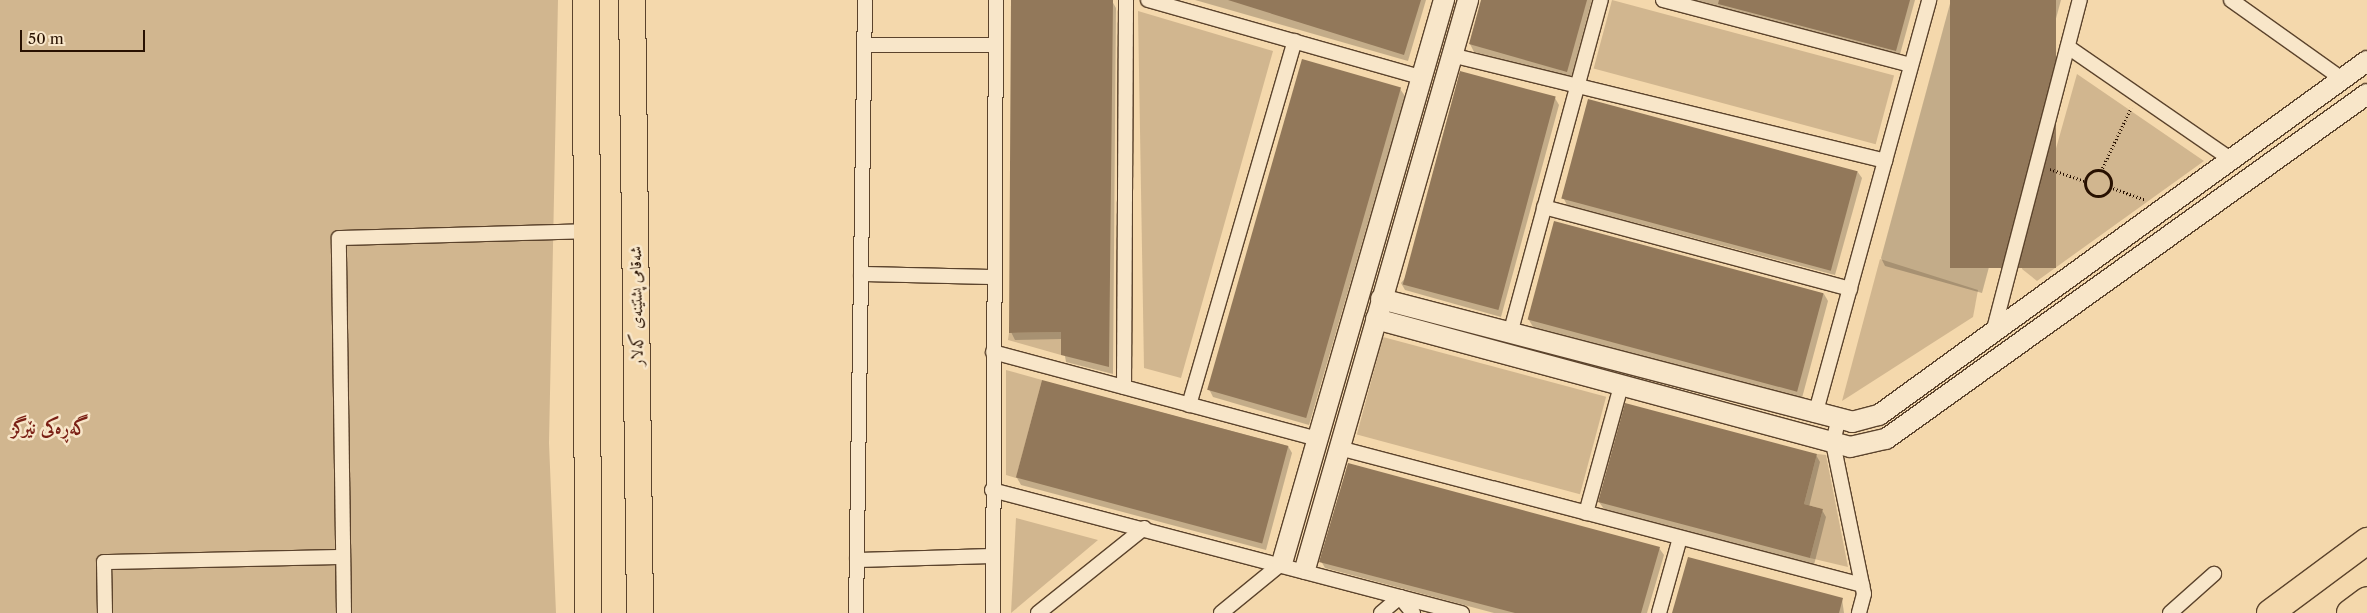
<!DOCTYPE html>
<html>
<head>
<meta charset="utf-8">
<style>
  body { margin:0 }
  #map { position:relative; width:2367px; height:613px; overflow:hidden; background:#f4d8ac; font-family:"Libre Caslon Text",Amiri,serif }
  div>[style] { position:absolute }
  .green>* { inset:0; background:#d1b68f; transform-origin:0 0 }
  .shadow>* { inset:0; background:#0003 }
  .building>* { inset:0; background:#92785a; transform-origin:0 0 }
  .path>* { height:3px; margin-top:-1.5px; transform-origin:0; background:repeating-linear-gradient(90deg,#281101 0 1px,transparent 0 3.5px) }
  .path>.ring { margin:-1.5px; padding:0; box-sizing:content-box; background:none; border:3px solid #281101; border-radius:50% }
  .roads { filter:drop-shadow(1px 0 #5b432c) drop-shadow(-1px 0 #5b432c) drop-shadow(0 1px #5b432c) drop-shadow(0 -1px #5b432c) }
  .street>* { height:14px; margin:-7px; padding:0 7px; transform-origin:7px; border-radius:7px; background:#f8e6c9 }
  .secondary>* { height:20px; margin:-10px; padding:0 10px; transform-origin:10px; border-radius:10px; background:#f8e6c9 }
  .highway>* { height:26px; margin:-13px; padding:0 13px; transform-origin:13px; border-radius:13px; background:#f4d8ac }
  span { translate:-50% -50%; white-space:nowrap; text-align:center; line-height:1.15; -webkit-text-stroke:5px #f8e6c9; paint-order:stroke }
  .street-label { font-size:16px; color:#281101 }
  .quarter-label { font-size:19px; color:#7a1f14; font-weight:700 }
  .scale { position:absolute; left:20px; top:30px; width:125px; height:22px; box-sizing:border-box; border:2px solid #281101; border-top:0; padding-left:6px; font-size:15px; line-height:18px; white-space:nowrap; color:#281101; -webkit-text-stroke:4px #f8e6c9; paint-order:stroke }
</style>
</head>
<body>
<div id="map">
  <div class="green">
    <div style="clip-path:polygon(0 0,558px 0,549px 443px,556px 613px,0 613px)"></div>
    <div style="left:1612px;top:0;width:292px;height:71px;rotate:15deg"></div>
    <div style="clip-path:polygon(1138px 11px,1273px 51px,1181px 378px,1144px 368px)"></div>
    <div style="clip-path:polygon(2077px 74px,2204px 161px,2037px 281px,2022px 269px)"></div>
    <div style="clip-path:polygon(1880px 259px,1978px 290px,1973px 317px,1842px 401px)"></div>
    <div style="clip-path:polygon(1061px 332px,1061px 355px,1008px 340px,1009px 333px)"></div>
    <div style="left:1383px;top:337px;width:231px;height:101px;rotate:15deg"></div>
    <div style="clip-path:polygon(1006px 370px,1042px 380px,1016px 478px,1006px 475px)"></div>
    <div style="clip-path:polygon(1817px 454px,1826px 455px,1848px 567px,1810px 558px,1823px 509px,1804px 504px)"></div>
    <div style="clip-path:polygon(1016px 518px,1098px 540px,1011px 613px)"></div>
  </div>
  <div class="shadow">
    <div style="clip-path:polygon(1012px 0,1112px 1px,1116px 8px,1113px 374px,1066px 362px,1062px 339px,1015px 340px,1011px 332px)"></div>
    <div style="clip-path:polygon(1195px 0,1426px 0,1408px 61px)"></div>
    <div style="clip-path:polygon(1482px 0,1592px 0,1571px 79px,1474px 52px,1470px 44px)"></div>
    <div style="clip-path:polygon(1679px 0,1915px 0,1899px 58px)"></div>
    <div style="clip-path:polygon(1951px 0,2061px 0,1982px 293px,1885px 266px,1881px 258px)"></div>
    <div style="clip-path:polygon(1400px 89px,1405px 96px,1309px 425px,1213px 397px,1209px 389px)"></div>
    <div style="clip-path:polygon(1555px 98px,1559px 105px,1501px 317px,1405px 290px,1401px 283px)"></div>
    <div style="clip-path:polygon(1857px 171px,1862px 178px,1835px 275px,1567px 205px,1563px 197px)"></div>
    <div style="clip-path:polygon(1555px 223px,1824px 294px,1828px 301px,1802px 398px,1533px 327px,1529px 320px)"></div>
    <div style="clip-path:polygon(1043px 381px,1288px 446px,1292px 453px,1266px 550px,1021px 485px,1017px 478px)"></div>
    <div style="clip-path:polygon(1816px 455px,1820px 462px,1809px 507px,1822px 510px,1826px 517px,1814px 565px,1604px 509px,1599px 502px)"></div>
    <div style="clip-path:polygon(1659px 548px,1664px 555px,1647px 613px,1494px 613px,1325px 568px,1321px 561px)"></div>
    <div style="clip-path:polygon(1842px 599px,1844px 613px,1674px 613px)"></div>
  </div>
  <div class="building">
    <div style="clip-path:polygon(1011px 0,1113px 0,1109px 367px,1061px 355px,1061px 332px,1009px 333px)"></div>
    <div style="clip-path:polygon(1228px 0,1421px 0,1404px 55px)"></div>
    <div style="clip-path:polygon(1481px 0,1587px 0,1567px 72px,1469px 44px)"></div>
    <div style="clip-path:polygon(1719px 0,1910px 0,1896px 51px,1718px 4px)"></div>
    <div style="left:1950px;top:0;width:106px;height:268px"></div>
    <div style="left:1302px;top:59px;width:103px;height:344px;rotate:16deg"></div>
    <div style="left:1460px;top:71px;width:99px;height:221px;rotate:15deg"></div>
    <div style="left:1588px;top:99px;width:279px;height:103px;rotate:15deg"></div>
    <div style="left:1554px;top:221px;width:279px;height:102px;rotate:15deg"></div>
    <div style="left:1042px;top:380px;width:255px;height:101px;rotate:15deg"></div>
    <div style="clip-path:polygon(1625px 403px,1817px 454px,1804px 504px,1823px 509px,1810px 558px,1598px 502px)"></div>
    <div style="clip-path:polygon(1348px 463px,1660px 547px,1641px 613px,1515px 613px,1319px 562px)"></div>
    <div style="clip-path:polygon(1688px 557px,1843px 598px,1839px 613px,1672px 613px)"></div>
  </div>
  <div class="path">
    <div style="left:2050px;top:169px;width:37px;rotate:19deg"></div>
    <div class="ring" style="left:2085px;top:170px;width:23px;height:23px"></div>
    <div style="left:2101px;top:171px;width:70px;rotate:-64.5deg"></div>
    <div style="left:2110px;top:187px;width:38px;rotate:20deg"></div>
  </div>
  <div class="roads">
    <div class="street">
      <div style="left:1148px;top:0;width:284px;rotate:15.8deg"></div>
      <div style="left:1663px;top:0;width:256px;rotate:14.7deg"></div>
      <div style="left:2231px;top:0;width:136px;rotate:35.4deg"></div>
      <div style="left:864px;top:45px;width:132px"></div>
      <div style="left:2068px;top:47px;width:196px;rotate:34.6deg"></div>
      <div style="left:1451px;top:55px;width:447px;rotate:13.7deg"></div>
      <div style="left:1544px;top:207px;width:317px;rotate:15deg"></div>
      <div style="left:861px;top:274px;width:133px;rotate:1.3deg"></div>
      <div style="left:1994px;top:329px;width:340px;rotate:-75.4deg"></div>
      <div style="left:1510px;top:334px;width:346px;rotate:-74.8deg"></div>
      <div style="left:993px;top:352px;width:335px;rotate:15deg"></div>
      <div style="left:1124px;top:387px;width:387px;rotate:-89.7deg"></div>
      <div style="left:1189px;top:405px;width:379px;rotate:-73.8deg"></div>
      <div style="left:1815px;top:415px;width:430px;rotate:-74.6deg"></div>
      <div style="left:1838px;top:421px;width:23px;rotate:103deg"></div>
      <div style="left:1833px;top:443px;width:154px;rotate:78.4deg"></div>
      <div style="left:1864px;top:594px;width:20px;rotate:105deg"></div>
      <div style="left:1339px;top:448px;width:541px;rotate:14.68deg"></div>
      <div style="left:992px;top:490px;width:486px;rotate:14.7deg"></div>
      <div style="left:1586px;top:513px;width:132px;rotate:-74.6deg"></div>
      <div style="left:857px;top:560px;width:136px;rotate:-1.7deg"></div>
      <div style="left:105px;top:613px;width:51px;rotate:-91.1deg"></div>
      <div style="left:104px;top:562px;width:239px;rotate:-1.2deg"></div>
      <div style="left:344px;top:613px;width:375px;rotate:-90.8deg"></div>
      <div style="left:339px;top:238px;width:248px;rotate:-1.6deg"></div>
      <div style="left:856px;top:613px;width:613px;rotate:-89.16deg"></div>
      <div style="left:993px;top:613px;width:613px;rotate:-89.72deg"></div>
      <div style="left:1038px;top:613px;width:136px;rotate:-38.7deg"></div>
      <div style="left:1221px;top:613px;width:79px;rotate:-39.3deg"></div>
      <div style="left:1381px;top:613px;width:25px;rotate:-40deg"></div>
      <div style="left:1400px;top:597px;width:21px;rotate:51deg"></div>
      <div style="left:1659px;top:613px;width:78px;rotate:-74.4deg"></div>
      <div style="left:2170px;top:613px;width:59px;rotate:-41.6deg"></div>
    </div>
    <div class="secondary">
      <div style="left:1381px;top:299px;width:487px;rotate:14.6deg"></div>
      <div style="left:1852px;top:422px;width:28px;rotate:-15deg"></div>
      <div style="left:1879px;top:415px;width:603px;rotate:-35.96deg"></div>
      <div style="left:1376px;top:319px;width:491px;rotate:15.1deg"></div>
      <div style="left:1850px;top:447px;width:37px;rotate:-13deg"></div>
      <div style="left:1886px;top:439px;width:592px;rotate:-35.65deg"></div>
      <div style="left:1282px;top:563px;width:586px;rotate:-73.95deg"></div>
      <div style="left:1305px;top:569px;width:592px;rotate:-74.01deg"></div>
    </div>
    <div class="highway">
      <div style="left:586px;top:0;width:613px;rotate:89.81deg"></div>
      <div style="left:632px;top:0;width:613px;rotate:89.25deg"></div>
      <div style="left:2270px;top:613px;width:121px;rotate:-36.6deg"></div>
      <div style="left:2350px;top:613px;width:21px;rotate:-37deg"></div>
    </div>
  </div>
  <div class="street-label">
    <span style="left:636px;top:306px;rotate:-91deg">شەقامی پشتێنەی کەلار</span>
  </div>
  <div class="quarter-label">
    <span style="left:50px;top:428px">گەڕەکی نێرگز</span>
  </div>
  <div class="scale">50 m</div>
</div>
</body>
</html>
